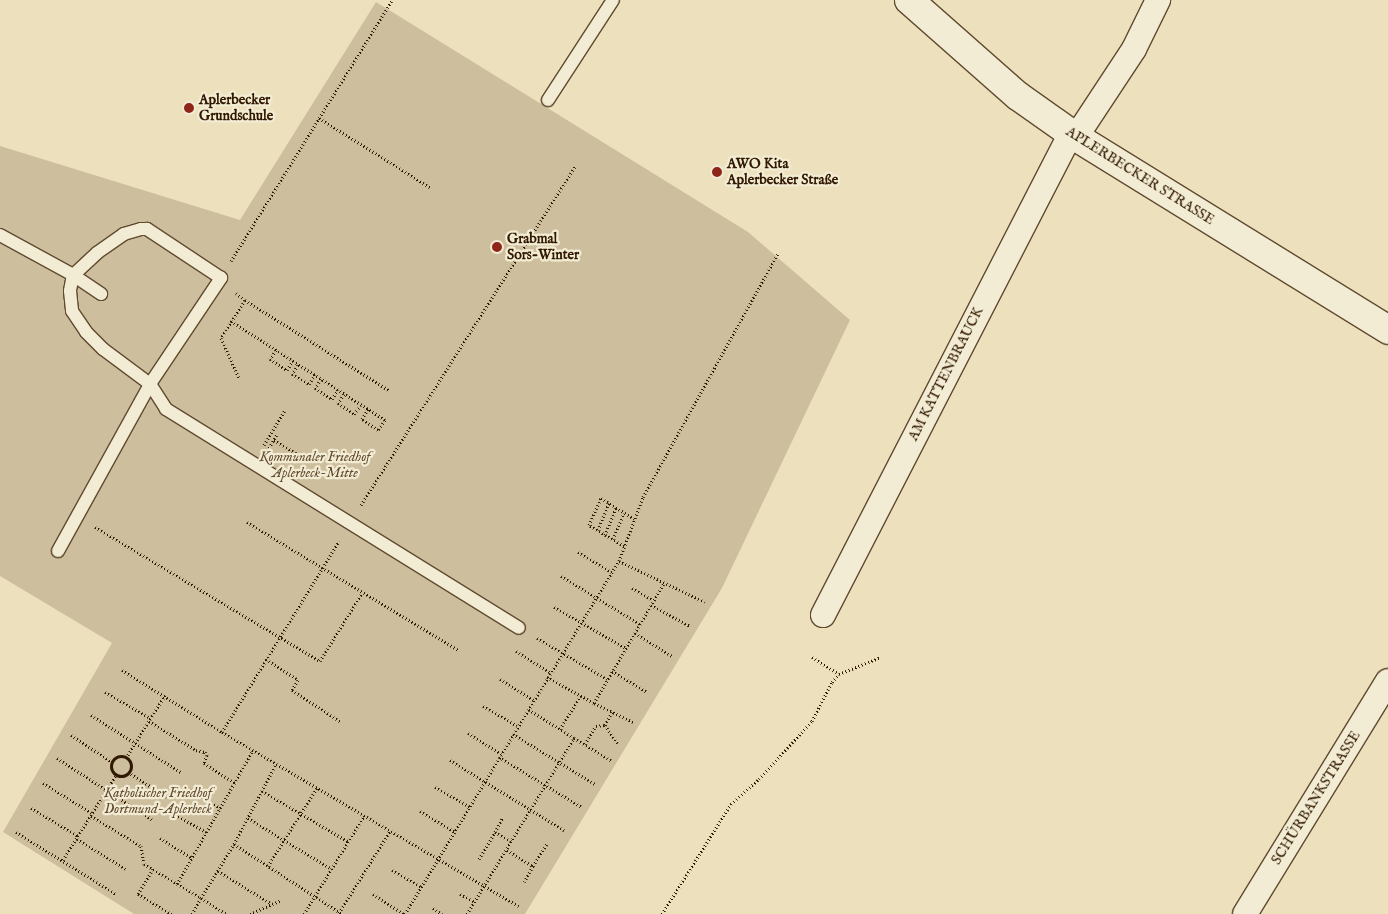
<!DOCTYPE html>
<html>
<head>
<meta charset="utf-8">
<style>
  body { margin:0 }
  #map { position:relative; width:1388px; height:914px; overflow:hidden; background:#ede1bd; font-family:"IM FELL English",serif }
  div>[style] { position:absolute }
  .green>* { inset:0; background:#cdbf9d }
  .path>* { height:3px; margin-top:-1.5px; transform-origin:0; background:repeating-linear-gradient(90deg,#311801 0 1px,transparent 0 3.5px) }
  .path>.ring { margin:-1.5px; padding:0; box-sizing:content-box; background:none; border:3px solid #311801; border-radius:50% }
  .roads { filter:drop-shadow(1px 0 #604a30) drop-shadow(-1px 0 #604a30) drop-shadow(0 1px #604a30) drop-shadow(0 -1px #604a30) }
  .service>* { height:12px; margin:-6px; padding:0 6px; transform-origin:6px; border-radius:6px; background:#f3ecd4 }
  .minor>* { height:24px; margin:-12px; padding:0 12px; transform-origin:12px; border-radius:12px; background:#f3ecd4 }
  .secondary>* { height:28px; margin:-14px; padding:0 14px; transform-origin:14px; border-radius:14px; background:#f3ecd4 }
  .dots>* { width:14px; height:14px; translate:-50% -50%; box-sizing:border-box; border:2px solid #f3ecd4; border-radius:50% }
  span { translate:-50% -50%; white-space:nowrap; text-align:center; line-height:1.15; -webkit-text-stroke:4.5px #f3ecd4; paint-order:stroke }
  .poi-label { font-size:14px; color:#311801; font-weight:700 }
  .left { translate:0 -50%; text-align:left }
  .street-label { font-size:14px; color:#311801 }
  .park-label { font-size:14px; color:#604a30; font-style:italic }
</style>
</head>
<body>
<div id="map">
  <div class="green">
    <div style="clip-path:polygon(376px 2px,748px 232px,850px 320px,722px 588px,525px 914px,134px 914px,3px 832px,112px 643px,0 576px,0 146px,240px 220px)"></div>
  </div>
  <div class="path">
    <div style="left:319px;top:118px;width:132px;rotate:32deg"></div>
    <div style="left:231px;top:261px;width:307px;rotate:-58.3deg"></div>
    <div style="left:236px;top:293px;width:11px;rotate:38deg"></div>
    <div style="left:245px;top:300px;width:45px;rotate:122.3deg"></div>
    <div style="left:221px;top:338px;width:44px;rotate:65.8deg"></div>
    <div style="left:245px;top:300px;width:171px;rotate:32.1deg"></div>
    <div style="left:231px;top:321px;width:183px;rotate:32.7deg"></div>
    <div style="left:385px;top:420px;width:12px;rotate:125deg"></div>
    <div style="left:378px;top:430px;width:19px;rotate:-145deg"></div>
    <div style="left:362px;top:419px;width:12px;rotate:-59deg"></div>
    <div style="left:276px;top:350px;width:11px;rotate:124deg"></div>
    <div style="left:270px;top:359px;width:20px;rotate:33deg"></div>
    <div style="left:287px;top:370px;width:11px;rotate:-56deg"></div>
    <div style="left:298px;top:365px;width:11px;rotate:124deg"></div>
    <div style="left:292px;top:374px;width:20px;rotate:30deg"></div>
    <div style="left:309px;top:384px;width:11px;rotate:-56deg"></div>
    <div style="left:321px;top:379px;width:11px;rotate:124deg"></div>
    <div style="left:315px;top:388px;width:20px;rotate:33deg"></div>
    <div style="left:332px;top:399px;width:11px;rotate:-56deg"></div>
    <div style="left:344px;top:394px;width:11px;rotate:124deg"></div>
    <div style="left:338px;top:403px;width:19px;rotate:35deg"></div>
    <div style="left:354px;top:414px;width:11px;rotate:-52deg"></div>
    <div style="left:274px;top:440px;width:27px;rotate:31deg"></div>
    <div style="left:264px;top:445px;width:41px;rotate:-59deg"></div>
    <div style="left:269px;top:448px;width:16px;rotate:-60deg"></div>
    <div style="left:361px;top:505px;width:402px;rotate:-57.7deg"></div>
    <div style="left:247px;top:522px;width:247px;rotate:31.2deg"></div>
    <div style="left:95px;top:527px;width:262px;rotate:30.8deg"></div>
    <div style="left:320px;top:661px;width:80px;rotate:-58.3deg"></div>
    <div style="left:598px;top:530px;width:29px;rotate:-68deg"></div>
    <div style="left:605px;top:535px;width:29px;rotate:-68deg"></div>
    <div style="left:613px;top:539px;width:28px;rotate:-67deg"></div>
    <div style="left:624px;top:546px;width:41px;rotate:-149deg"></div>
    <div style="left:589px;top:525px;width:30px;rotate:-66deg"></div>
    <div style="left:601px;top:498px;width:39px;rotate:32deg"></div>
    <div style="left:578px;top:552px;width:39px;rotate:31deg"></div>
    <div style="left:619px;top:561px;width:95px;rotate:25.5deg"></div>
    <div style="left:561px;top:576px;width:92px;rotate:31.3deg"></div>
    <div style="left:632px;top:588px;width:24px;rotate:30deg"></div>
    <div style="left:651px;top:605px;width:44px;rotate:28.3deg"></div>
    <div style="left:554px;top:607px;width:83px;rotate:29.7deg"></div>
    <div style="left:635px;top:633px;width:44px;rotate:31.9deg"></div>
    <div style="left:537px;top:638px;width:81px;rotate:30.4deg"></div>
    <div style="left:516px;top:651px;width:40px;rotate:32deg"></div>
    <div style="left:812px;top:657px;width:32px;rotate:32deg"></div>
    <div style="left:266px;top:659px;width:38px;rotate:33deg"></div>
    <div style="left:298px;top:680px;width:12px;rotate:121deg"></div>
    <div style="left:292px;top:690px;width:59px;rotate:33.1deg"></div>
    <div style="left:122px;top:670px;width:118px;rotate:31.8deg"></div>
    <div style="left:222px;top:732px;width:344px;rotate:30.4deg"></div>
    <div style="left:612px;top:671px;width:41px;rotate:31deg"></div>
    <div style="left:547px;top:677px;width:54px;rotate:29deg"></div>
    <div style="left:500px;top:679px;width:40px;rotate:32deg"></div>
    <div style="left:105px;top:692px;width:52px;rotate:30deg"></div>
    <div style="left:483px;top:706px;width:39px;rotate:30deg"></div>
    <div style="left:612px;top:712px;width:15px;rotate:118deg"></div>
    <div style="left:605px;top:725px;width:22px;rotate:56deg"></div>
    <div style="left:91px;top:715px;width:108px;rotate:32.5deg"></div>
    <div style="left:149px;top:721px;width:55px;rotate:31.7deg"></div>
    <div style="left:196px;top:750px;width:9px;rotate:13deg"></div>
    <div style="left:205px;top:752px;width:4px;rotate:56deg"></div>
    <div style="left:207px;top:755px;width:9px;rotate:111deg"></div>
    <div style="left:204px;top:763px;width:37px;rotate:33deg"></div>
    <div style="left:633px;top:722px;width:43px;rotate:-154deg"></div>
    <div style="left:594px;top:703px;width:139px;rotate:-59.7deg"></div>
    <div style="left:560px;top:729px;width:39px;rotate:-58deg"></div>
    <div style="left:222px;top:732px;width:224px;rotate:-58.5deg"></div>
    <div style="left:468px;top:733px;width:39px;rotate:32deg"></div>
    <div style="left:513px;top:734px;width:96px;rotate:31.4deg"></div>
    <div style="left:71px;top:735px;width:49px;rotate:33.4deg"></div>
    <div style="left:574px;top:738px;width:44px;rotate:31.2deg"></div>
    <div style="left:585px;top:744px;width:21px;rotate:-59deg"></div>
    <div style="left:596px;top:726px;width:9px;rotate:-6deg"></div>
    <div class="ring" style="left:111px;top:756px;width:17px;height:17px"></div>
    <div style="left:499px;top:757px;width:97px;rotate:31.1deg"></div>
    <div style="left:57px;top:758px;width:114px;rotate:32.9deg"></div>
    <div style="left:126px;top:758px;width:74px;rotate:-58.2deg"></div>
    <div style="left:450px;top:760px;width:134px;rotate:31.6deg"></div>
    <div style="left:128px;top:772px;width:46px;rotate:32.7deg"></div>
    <div style="left:43px;top:783px;width:57px;rotate:31.5deg"></div>
    <div style="left:435px;top:787px;width:40px;rotate:29.7deg"></div>
    <div style="left:187px;top:788px;width:39px;rotate:31deg"></div>
    <div style="left:262px;top:791px;width:101px;rotate:30.4deg"></div>
    <div style="left:31px;top:808px;width:55px;rotate:30.8deg"></div>
    <div style="left:420px;top:811px;width:41px;rotate:31deg"></div>
    <div style="left:172px;top:813px;width:39px;rotate:29deg"></div>
    <div style="left:91px;top:816px;width:58px;rotate:31deg"></div>
    <div style="left:141px;top:846px;width:18px;rotate:81deg"></div>
    <div style="left:144px;top:864px;width:66px;rotate:30.8deg"></div>
    <div style="left:201px;top:898px;width:63px;rotate:-58.6deg"></div>
    <div style="left:234px;top:844px;width:90px;rotate:-62.3deg"></div>
    <div style="left:248px;top:818px;width:98px;rotate:31.3deg"></div>
    <div style="left:16px;top:832px;width:118px;rotate:31.8deg"></div>
    <div style="left:495px;top:832px;width:17px;rotate:-62deg"></div>
    <div style="left:160px;top:838px;width:38px;rotate:32deg"></div>
    <div style="left:77px;top:839px;width:57px;rotate:31.5deg"></div>
    <div style="left:234px;top:844px;width:129px;rotate:32.9deg"></div>
    <div style="left:507px;top:850px;width:31px;rotate:32deg"></div>
    <div style="left:533px;top:866px;width:18px;rotate:119deg"></div>
    <div style="left:479px;top:859px;width:31px;rotate:-59deg"></div>
    <div style="left:495px;top:832px;width:20px;rotate:30deg"></div>
    <div style="left:63px;top:860px;width:100px;rotate:-58.1deg"></div>
    <div style="left:268px;top:866px;width:92px;rotate:-57.9deg"></div>
    <div style="left:533px;top:866px;width:26px;rotate:-58deg"></div>
    <div style="left:153px;top:869px;width:29px;rotate:121deg"></div>
    <div style="left:138px;top:894px;width:39px;rotate:31deg"></div>
    <div style="left:392px;top:870px;width:34px;rotate:30deg"></div>
    <div style="left:218px;top:871px;width:63px;rotate:31.4deg"></div>
    <div style="left:177px;top:884px;width:154px;rotate:-60.4deg"></div>
    <div style="left:373px;top:894px;width:37px;rotate:33deg"></div>
    <div style="left:460px;top:894px;width:17px;rotate:28deg"></div>
    <div style="left:433px;top:908px;width:11px;rotate:34deg"></div>
    <div style="left:339px;top:913px;width:97px;rotate:-58.1deg"></div>
    <div style="left:192px;top:914px;width:18px;rotate:-61deg"></div>
    <div style="left:201px;top:898px;width:31px;rotate:32deg"></div>
    <div style="left:250px;top:914px;width:34px;rotate:-24deg"></div>
    <div style="left:304px;top:914px;width:115px;rotate:-58.5deg"></div>
    <div style="left:405px;top:914px;width:413px;rotate:-58.8deg"></div>
    <div style="left:619px;top:561px;width:68px;rotate:-69.4deg"></div>
    <div style="left:643px;top:497px;width:280px;rotate:-61deg"></div>
    <div style="left:467px;top:914px;width:206px;rotate:-58.7deg"></div>
    <div style="left:574px;top:738px;width:54px;rotate:-147.8deg"></div>
    <div style="left:662px;top:914px;width:130px;rotate:-57.9deg"></div>
    <div style="left:731px;top:804px;width:38px;rotate:-42deg"></div>
    <div style="left:759px;top:779px;width:79px;rotate:-47.6deg"></div>
    <div style="left:812px;top:721px;width:44px;rotate:-62.9deg"></div>
    <div style="left:832px;top:682px;width:11px;rotate:-49deg"></div>
    <div style="left:839px;top:674px;width:45px;rotate:-22deg"></div>
  </div>
  <div class="roads">
    <div class="service">
      <div style="left:548px;top:100px;width:119px;rotate:-57deg"></div>
      <div style="left:0;top:235px;width:83px;rotate:28.7deg"></div>
      <div style="left:73px;top:275px;width:34px;rotate:34deg"></div>
      <div style="left:58px;top:551px;width:191px;rotate:-61.1deg"></div>
      <div style="left:150px;top:384px;width:128px;rotate:-56.2deg"></div>
      <div style="left:221px;top:278px;width:89px;rotate:-146.5deg"></div>
      <div style="left:147px;top:229px;width:6px;rotate:180deg"></div>
      <div style="left:141px;top:229px;width:18px;rotate:164deg"></div>
      <div style="left:124px;top:234px;width:33px;rotate:145deg"></div>
      <div style="left:97px;top:253px;width:33px;rotate:137deg"></div>
      <div style="left:73px;top:275px;width:16px;rotate:101deg"></div>
      <div style="left:70px;top:291px;width:20px;rotate:84deg"></div>
      <div style="left:72px;top:311px;width:25px;rotate:56deg"></div>
      <div style="left:86px;top:332px;width:24px;rotate:45deg"></div>
      <div style="left:103px;top:349px;width:59px;rotate:36.7deg"></div>
      <div style="left:150px;top:384px;width:30px;rotate:57deg"></div>
      <div style="left:166px;top:409px;width:415px;rotate:31.8deg"></div>
    </div>
    <div class="minor">
      <div style="left:1076px;top:137px;width:105px;rotate:-56.6deg"></div>
      <div style="left:1134px;top:49px;width:55px;rotate:-63.9deg"></div>
      <div style="left:823px;top:615px;width:542px;rotate:-62.77deg"></div>
      <div style="left:1245px;top:914px;width:273px;rotate:-58.5deg"></div>
    </div>
    <div class="secondary">
      <div style="left:909px;top:0;width:145px;rotate:41.4deg"></div>
      <div style="left:1018px;top:96px;width:71px;rotate:35.3deg"></div>
      <div style="left:1076px;top:137px;width:367px;rotate:31.7deg"></div>
    </div>
  </div>
  <div class="dots">
    <div style="left:189px;top:108px;background:#8f2418"></div>
    <div style="left:717px;top:172px;background:#8f2418"></div>
    <div style="left:497px;top:247px;background:#8f2418"></div>
  </div>
  <div class="poi-label">
    <span class="left" style="left:199px;top:108px">Aplerbecker<br>Grundschule</span>
    <span class="left" style="left:727px;top:172px">AWO Kita<br>Aplerbecker Straße</span>
    <span class="left" style="left:507px;top:247px">Grabmal<br>Sors-Winter</span>
  </div>
  <div class="street-label">
    <span style="left:1140px;top:176px;rotate:32deg">APLERBECKER STRASSE</span>
    <span style="left:946px;top:374px;rotate:-63deg">AM KATTENBRAUCK</span>
    <span style="left:1316px;top:798px;rotate:-58deg">SCHÜRBANKSTRASSE</span>
  </div>
  <div class="park-label">
    <span style="left:315px;top:465px">Kommunaler Friedhof<br>Aplerbeck-Mitte</span>
    <span style="left:158px;top:801px">Katholischer Friedhof<br>Dortmund-Aplerbeck</span>
  </div>
</div>
</body>
</html>
